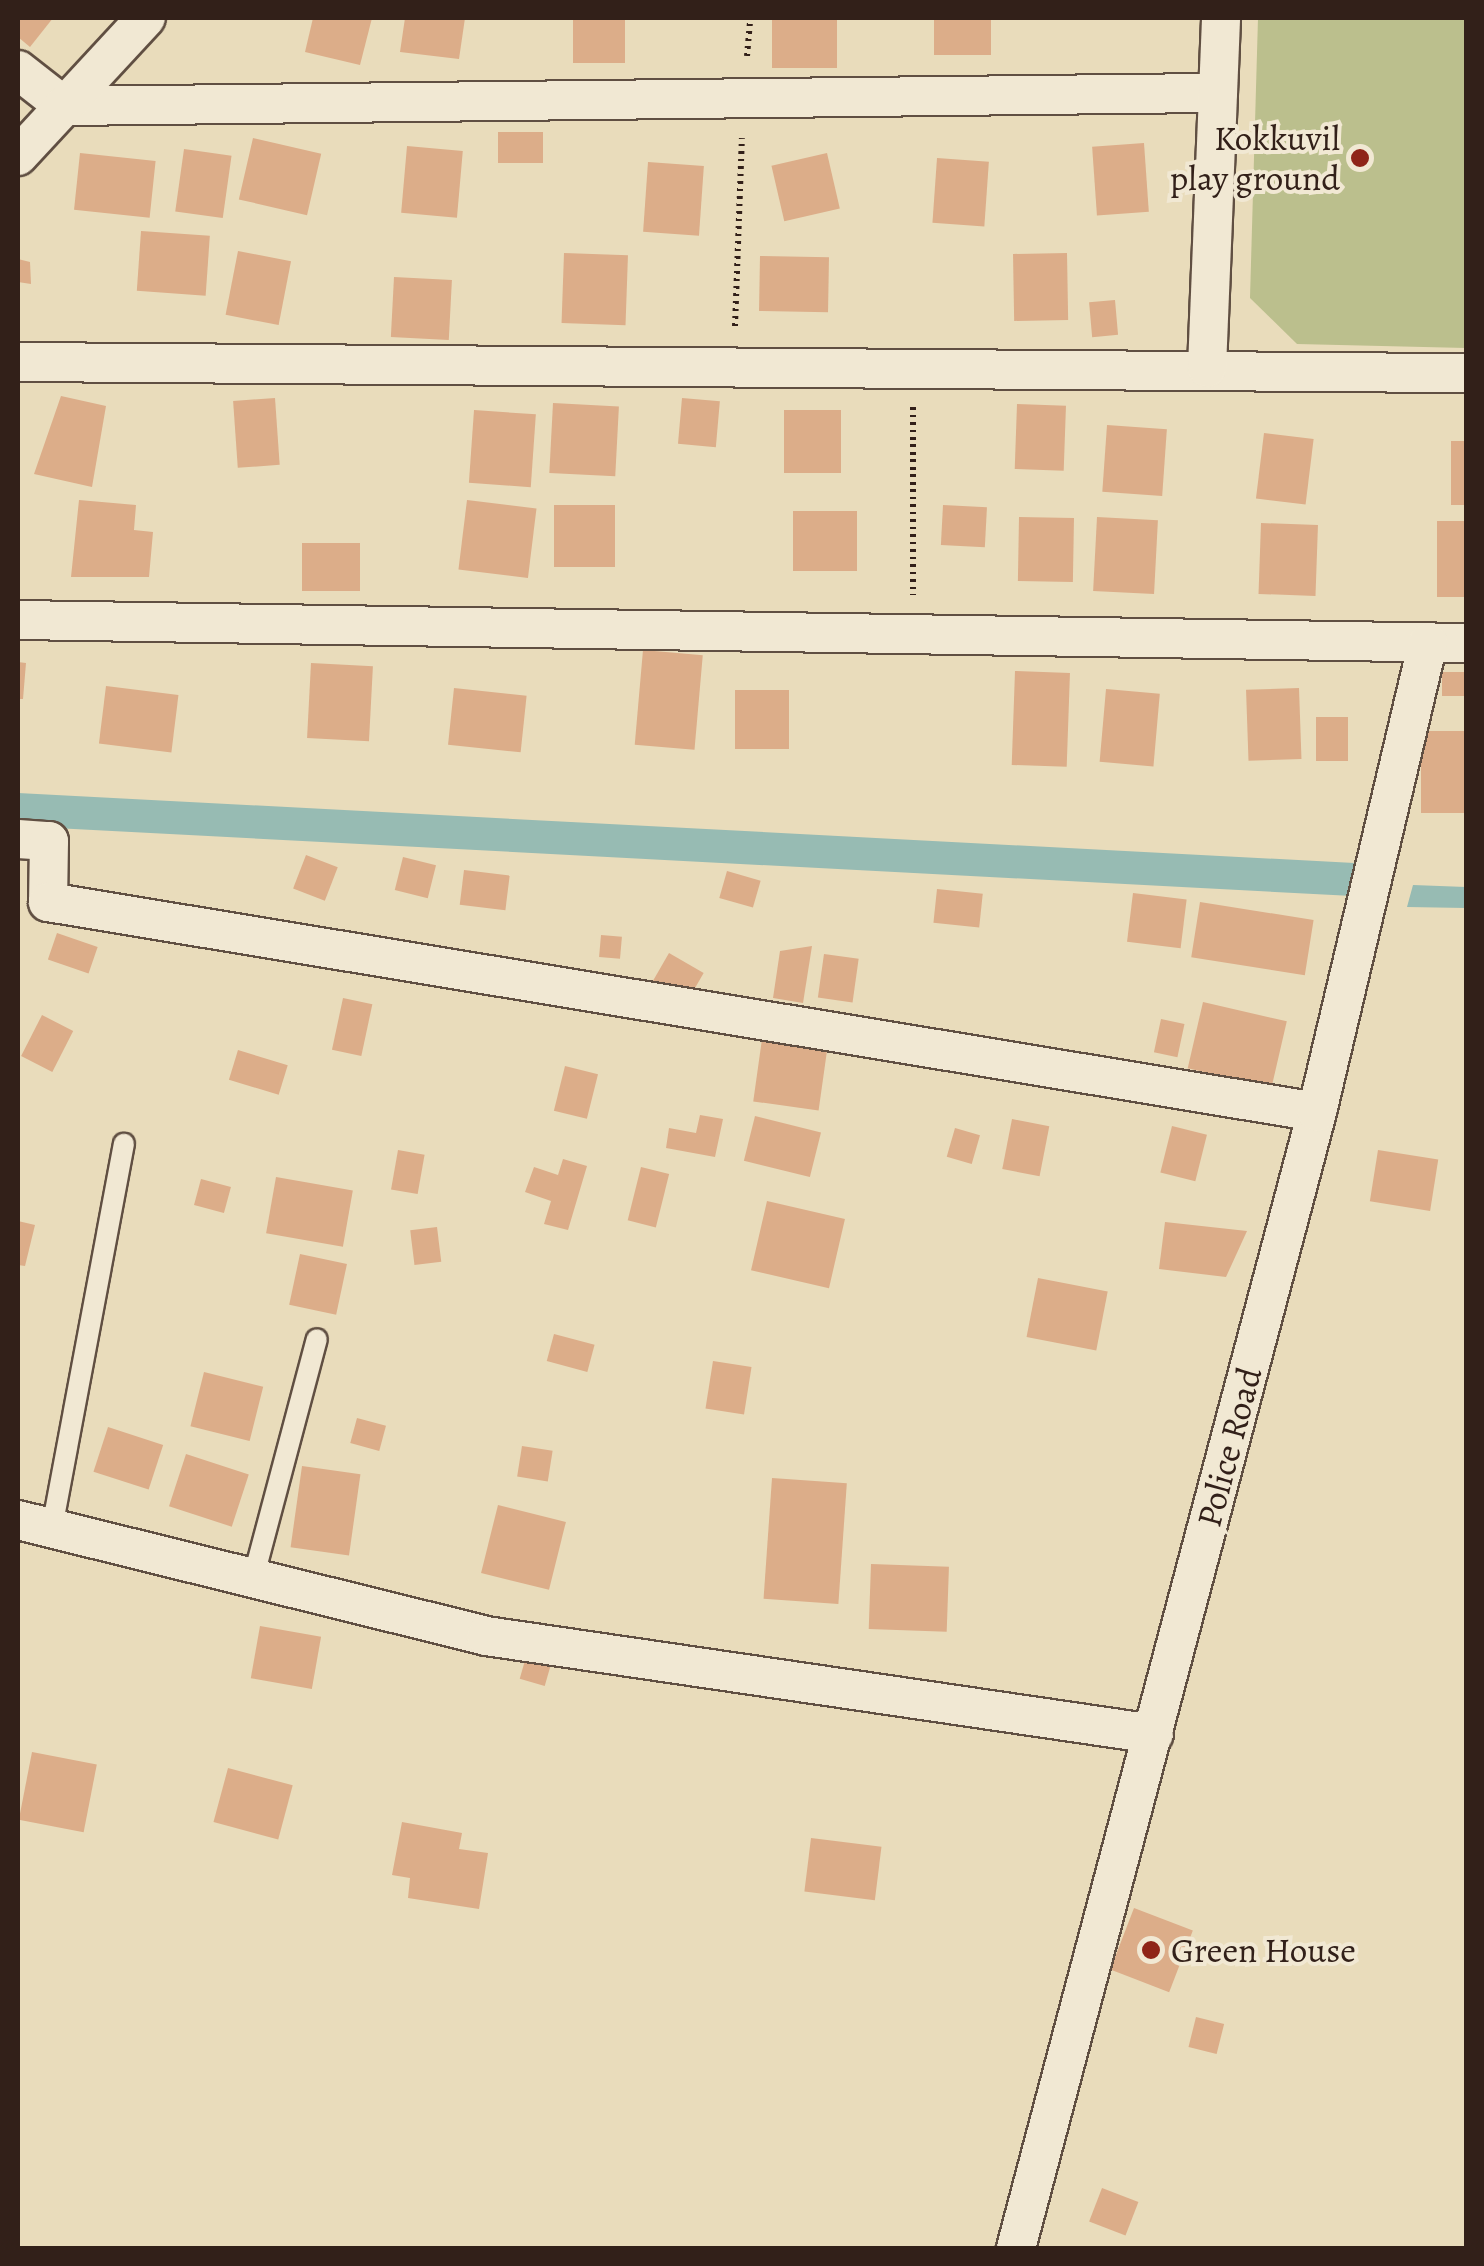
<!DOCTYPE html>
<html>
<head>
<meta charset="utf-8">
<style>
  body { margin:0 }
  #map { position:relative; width:1484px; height:2266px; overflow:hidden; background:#e9dcbb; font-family:Alegreya,serif }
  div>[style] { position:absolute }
  .green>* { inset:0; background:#bbbf8d }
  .water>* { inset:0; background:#97bbb3; transform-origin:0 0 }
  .building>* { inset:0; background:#dcad89; transform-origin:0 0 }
  .path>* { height:6px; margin-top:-3px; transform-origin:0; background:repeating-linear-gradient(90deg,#322019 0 2.5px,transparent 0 7.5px) }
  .roads { filter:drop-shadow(2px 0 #604f42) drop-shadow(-2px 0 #604f42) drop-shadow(0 2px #604f42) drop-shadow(0 -2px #604f42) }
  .service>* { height:20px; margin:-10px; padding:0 10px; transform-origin:10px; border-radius:10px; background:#f1e8d3 }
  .minor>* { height:38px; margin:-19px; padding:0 19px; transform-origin:19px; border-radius:19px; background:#f1e8d3 }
  .dots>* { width:28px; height:28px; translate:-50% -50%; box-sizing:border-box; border:5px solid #f1e8d3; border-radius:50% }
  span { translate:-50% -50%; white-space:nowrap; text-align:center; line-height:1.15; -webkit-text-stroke:8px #f1e8d3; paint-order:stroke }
  .poi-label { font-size:35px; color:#322019 }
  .right { translate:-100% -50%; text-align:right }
  .left { translate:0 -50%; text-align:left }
  .street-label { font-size:35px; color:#322019 }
  .frame { position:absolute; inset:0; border:20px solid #322019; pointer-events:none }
</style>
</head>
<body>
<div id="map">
  <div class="green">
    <div style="clip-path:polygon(1258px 18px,1466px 18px,1466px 348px,1297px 344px,1250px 298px)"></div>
  </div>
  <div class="water">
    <div style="left:18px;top:793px;width:1338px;height:33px;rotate:3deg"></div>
    <div style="clip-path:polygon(1413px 885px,1466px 887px,1466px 908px,1407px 907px)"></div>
  </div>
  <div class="building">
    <div style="clip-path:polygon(18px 18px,53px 18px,30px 47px,18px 37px)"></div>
    <div style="clip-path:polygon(313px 18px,372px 18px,360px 65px,305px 52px)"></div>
    <div style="clip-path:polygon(405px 18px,465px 18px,459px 59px,400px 52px)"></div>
    <div style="left:573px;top:18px;width:52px;height:45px"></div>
    <div style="left:934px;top:18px;width:57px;height:37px"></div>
    <div style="left:772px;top:19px;width:65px;height:49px"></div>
    <div style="left:543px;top:132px;width:31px;height:45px;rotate:90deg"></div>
    <div style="left:253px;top:138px;width:70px;height:63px;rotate:13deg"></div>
    <div style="left:1144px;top:143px;width:69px;height:52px;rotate:86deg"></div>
    <div style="left:407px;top:146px;width:56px;height:67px;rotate:5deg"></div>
    <div style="left:184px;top:149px;width:48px;height:63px;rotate:8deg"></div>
    <div style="left:80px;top:153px;width:76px;height:57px;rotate:6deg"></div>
    <div style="left:827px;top:153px;width:57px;height:57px;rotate:77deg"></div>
    <div style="left:937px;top:158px;width:52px;height:65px;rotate:4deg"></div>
    <div style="left:648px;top:162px;width:56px;height:70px;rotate:4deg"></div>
    <div style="left:141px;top:231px;width:69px;height:60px;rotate:4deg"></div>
    <div style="left:238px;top:251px;width:54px;height:65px;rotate:11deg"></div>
    <div style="left:564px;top:253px;width:64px;height:70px;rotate:2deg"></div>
    <div style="left:1067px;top:253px;width:67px;height:54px;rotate:89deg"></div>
    <div style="left:760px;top:256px;width:69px;height:55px;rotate:1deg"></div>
    <div style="clip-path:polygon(18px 259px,30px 262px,31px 284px,18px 282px)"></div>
    <div style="left:394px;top:277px;width:58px;height:60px;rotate:3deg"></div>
    <div style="left:1115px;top:300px;width:35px;height:26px;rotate:85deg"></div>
    <div style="clip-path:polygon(61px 396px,106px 406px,92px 487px,34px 474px)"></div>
    <div style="left:275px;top:398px;width:67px;height:42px;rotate:86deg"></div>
    <div style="left:682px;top:398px;width:38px;height:46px;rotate:5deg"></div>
    <div style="left:553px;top:403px;width:66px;height:70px;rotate:3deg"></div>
    <div style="left:1017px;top:404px;width:49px;height:65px;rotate:2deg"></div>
    <div style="left:474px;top:410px;width:62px;height:73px;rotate:4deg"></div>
    <div style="left:784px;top:410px;width:57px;height:63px"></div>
    <div style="left:1107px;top:425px;width:60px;height:67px;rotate:4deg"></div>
    <div style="left:1264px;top:433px;width:50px;height:66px;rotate:7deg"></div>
    <div style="left:1451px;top:441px;width:15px;height:64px"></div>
    <div style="clip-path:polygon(79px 500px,136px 505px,134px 530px,153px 532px,149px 577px,71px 577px)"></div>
    <div style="left:467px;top:500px;width:70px;height:70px;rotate:7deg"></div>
    <div style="left:554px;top:505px;width:61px;height:62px"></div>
    <div style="left:943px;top:505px;width:44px;height:40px;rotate:3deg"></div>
    <div style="left:793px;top:511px;width:64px;height:60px"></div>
    <div style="left:1019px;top:517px;width:55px;height:64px;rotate:1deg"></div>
    <div style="left:1097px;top:517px;width:61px;height:74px;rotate:3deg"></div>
    <div style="left:1437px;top:521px;width:29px;height:76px"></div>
    <div style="left:1261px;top:523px;width:57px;height:71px;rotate:2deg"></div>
    <div style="left:360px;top:543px;width:48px;height:58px;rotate:90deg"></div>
    <div style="left:643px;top:650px;width:60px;height:95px;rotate:5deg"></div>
    <div style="clip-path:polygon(18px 662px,26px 663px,23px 699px,18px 699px)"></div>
    <div style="left:311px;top:663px;width:62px;height:75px;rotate:3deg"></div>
    <div style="left:1015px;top:671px;width:55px;height:94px;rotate:2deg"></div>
    <div style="left:1442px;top:672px;width:24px;height:24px"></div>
    <div style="left:106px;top:686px;width:73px;height:58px;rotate:7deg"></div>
    <div style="left:454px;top:688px;width:73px;height:57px;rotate:6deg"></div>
    <div style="left:1299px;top:688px;width:71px;height:53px;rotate:88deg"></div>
    <div style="left:1106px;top:689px;width:54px;height:73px;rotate:5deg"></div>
    <div style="left:735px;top:690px;width:54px;height:59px"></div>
    <div style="left:1348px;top:717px;width:44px;height:32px;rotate:90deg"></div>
    <div style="left:1466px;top:731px;width:82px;height:45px;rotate:90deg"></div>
    <div style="left:306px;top:855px;width:34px;height:36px;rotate:21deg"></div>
    <div style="left:403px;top:857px;width:34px;height:34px;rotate:14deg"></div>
    <div style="left:464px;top:870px;width:46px;height:35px;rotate:7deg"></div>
    <div style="left:727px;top:871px;width:35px;height:28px;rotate:16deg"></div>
    <div style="left:937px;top:889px;width:46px;height:34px;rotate:6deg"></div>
    <div style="left:1133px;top:893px;width:54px;height:49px;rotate:7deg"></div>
    <div style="left:1200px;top:902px;width:115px;height:56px;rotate:9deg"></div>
    <div style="left:57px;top:933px;width:43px;height:28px;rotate:19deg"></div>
    <div style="left:601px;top:935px;width:21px;height:22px;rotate:5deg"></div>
    <div style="clip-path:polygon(812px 946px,803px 1003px,773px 998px,780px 951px)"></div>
    <div style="left:669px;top:953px;width:40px;height:36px;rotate:30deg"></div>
    <div style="left:824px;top:954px;width:35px;height:44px;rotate:8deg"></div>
    <div style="left:343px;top:998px;width:30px;height:53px;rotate:12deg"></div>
    <div style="left:1203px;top:1002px;width:86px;height:68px;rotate:13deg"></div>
    <div style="left:42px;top:1015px;width:35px;height:46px;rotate:27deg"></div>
    <div style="left:1161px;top:1019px;width:24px;height:34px;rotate:12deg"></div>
    <div style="left:762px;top:1039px;width:66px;height:63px;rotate:8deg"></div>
    <div style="left:238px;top:1050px;width:52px;height:31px;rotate:17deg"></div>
    <div style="left:565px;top:1066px;width:34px;height:46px;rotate:14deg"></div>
    <div style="clip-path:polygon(700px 1115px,723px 1119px,715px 1157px,666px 1148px,669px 1128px,696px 1133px)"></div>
    <div style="left:755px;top:1116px;width:68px;height:46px;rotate:14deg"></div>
    <div style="left:1012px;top:1119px;width:38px;height:51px;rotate:11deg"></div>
    <div style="left:1172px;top:1126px;width:36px;height:48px;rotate:14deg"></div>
    <div style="left:955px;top:1128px;width:26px;height:30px;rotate:16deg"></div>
    <div style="left:398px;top:1150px;width:27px;height:40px;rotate:10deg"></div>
    <div style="left:1378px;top:1150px;width:61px;height:52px;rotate:9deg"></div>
    <div style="clip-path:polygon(563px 1159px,587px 1166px,568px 1230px,544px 1224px,551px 1201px,525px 1192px,534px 1167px,558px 1175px)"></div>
    <div style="left:641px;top:1167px;width:29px;height:55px;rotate:14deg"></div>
    <div style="left:276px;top:1177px;width:78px;height:57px;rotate:10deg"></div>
    <div style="left:201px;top:1179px;width:31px;height:27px;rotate:15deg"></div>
    <div style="left:767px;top:1201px;width:80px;height:71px;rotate:13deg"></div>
    <div style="clip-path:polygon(18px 1221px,35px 1225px,25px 1266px,18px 1265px)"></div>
    <div style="clip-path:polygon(1165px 1222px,1247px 1231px,1226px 1277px,1159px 1269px)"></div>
    <div style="left:437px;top:1227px;width:35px;height:27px;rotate:83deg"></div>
    <div style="left:300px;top:1254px;width:48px;height:52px;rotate:12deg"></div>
    <div style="left:1038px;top:1278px;width:71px;height:60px;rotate:11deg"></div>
    <div style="left:554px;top:1334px;width:42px;height:28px;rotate:15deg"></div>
    <div style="left:713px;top:1361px;width:39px;height:48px;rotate:9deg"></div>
    <div style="left:204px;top:1372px;width:61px;height:56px;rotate:14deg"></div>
    <div style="left:357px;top:1418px;width:30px;height:26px;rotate:15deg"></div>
    <div style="left:108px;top:1427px;width:58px;height:47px;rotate:18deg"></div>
    <div style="left:522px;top:1446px;width:31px;height:31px;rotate:9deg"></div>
    <div style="left:186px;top:1454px;width:66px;height:55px;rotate:18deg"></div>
    <div style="left:302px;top:1466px;width:59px;height:82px;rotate:8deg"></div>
    <div style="left:772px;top:1478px;width:75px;height:121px;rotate:4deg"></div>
    <div style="left:498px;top:1505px;width:70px;height:70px;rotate:14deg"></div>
    <div style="left:871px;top:1564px;width:78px;height:65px;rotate:2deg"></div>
    <div style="left:260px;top:1626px;width:62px;height:53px;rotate:10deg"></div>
    <div style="left:528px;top:1650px;width:26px;height:30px;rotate:16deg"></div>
    <div style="left:32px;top:1752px;width:66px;height:69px;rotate:11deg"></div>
    <div style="left:228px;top:1768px;width:67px;height:56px;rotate:15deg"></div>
    <div style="clip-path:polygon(402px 1822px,462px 1833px,459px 1849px,488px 1853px,479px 1909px,408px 1898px,410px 1878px,392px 1875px)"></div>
    <div style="left:811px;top:1838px;width:71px;height:54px;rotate:7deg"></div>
    <div style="left:1134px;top:1908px;width:63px;height:66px;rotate:21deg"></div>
    <div style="left:1196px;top:2017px;width:29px;height:31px;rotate:14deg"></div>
    <div style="left:1102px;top:2188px;width:39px;height:36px;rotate:21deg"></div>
  </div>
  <div class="path">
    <div style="left:747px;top:56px;width:38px;rotate:-85deg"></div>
    <div style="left:735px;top:326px;width:188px;rotate:-87.9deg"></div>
    <div style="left:913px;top:407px;width:188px;rotate:90deg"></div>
  </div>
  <div class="roads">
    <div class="service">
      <div style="left:52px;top:1528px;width:391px;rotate:-79.4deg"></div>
      <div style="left:253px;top:1579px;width:248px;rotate:-75.1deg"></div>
    </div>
    <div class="minor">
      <div style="left:18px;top:70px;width:58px;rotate:38deg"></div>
      <div style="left:64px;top:106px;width:1154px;rotate:-0.65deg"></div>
      <div style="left:18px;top:156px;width:188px;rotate:-47.2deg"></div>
      <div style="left:18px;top:362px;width:1448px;rotate:0.44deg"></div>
      <div style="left:1207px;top:368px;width:350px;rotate:-87.7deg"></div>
      <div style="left:18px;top:620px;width:1448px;rotate:0.91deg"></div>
      <div style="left:18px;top:839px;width:31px;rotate:4deg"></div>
      <div style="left:49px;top:841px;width:61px;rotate:90.9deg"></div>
      <div style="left:48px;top:902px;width:1286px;rotate:9.4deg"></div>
      <div style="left:18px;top:1520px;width:482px;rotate:13.9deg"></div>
      <div style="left:486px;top:1636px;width:675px;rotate:8.35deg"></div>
      <div style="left:1016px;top:2248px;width:1175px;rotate:-75.16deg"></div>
      <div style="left:1317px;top:1112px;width:482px;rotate:-76.7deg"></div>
    </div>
  </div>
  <div class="dots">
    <div style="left:1360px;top:158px;background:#8f2418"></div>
    <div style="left:1151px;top:1950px;background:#8f2418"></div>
  </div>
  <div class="poi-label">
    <span class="right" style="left:1340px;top:158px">Kokkuvil<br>play ground</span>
    <span class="left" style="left:1171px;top:1950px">Green House</span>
  </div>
  <div class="street-label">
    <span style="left:1229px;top:1447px;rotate:-75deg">Police Road</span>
  </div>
  <div class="frame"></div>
</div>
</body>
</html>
